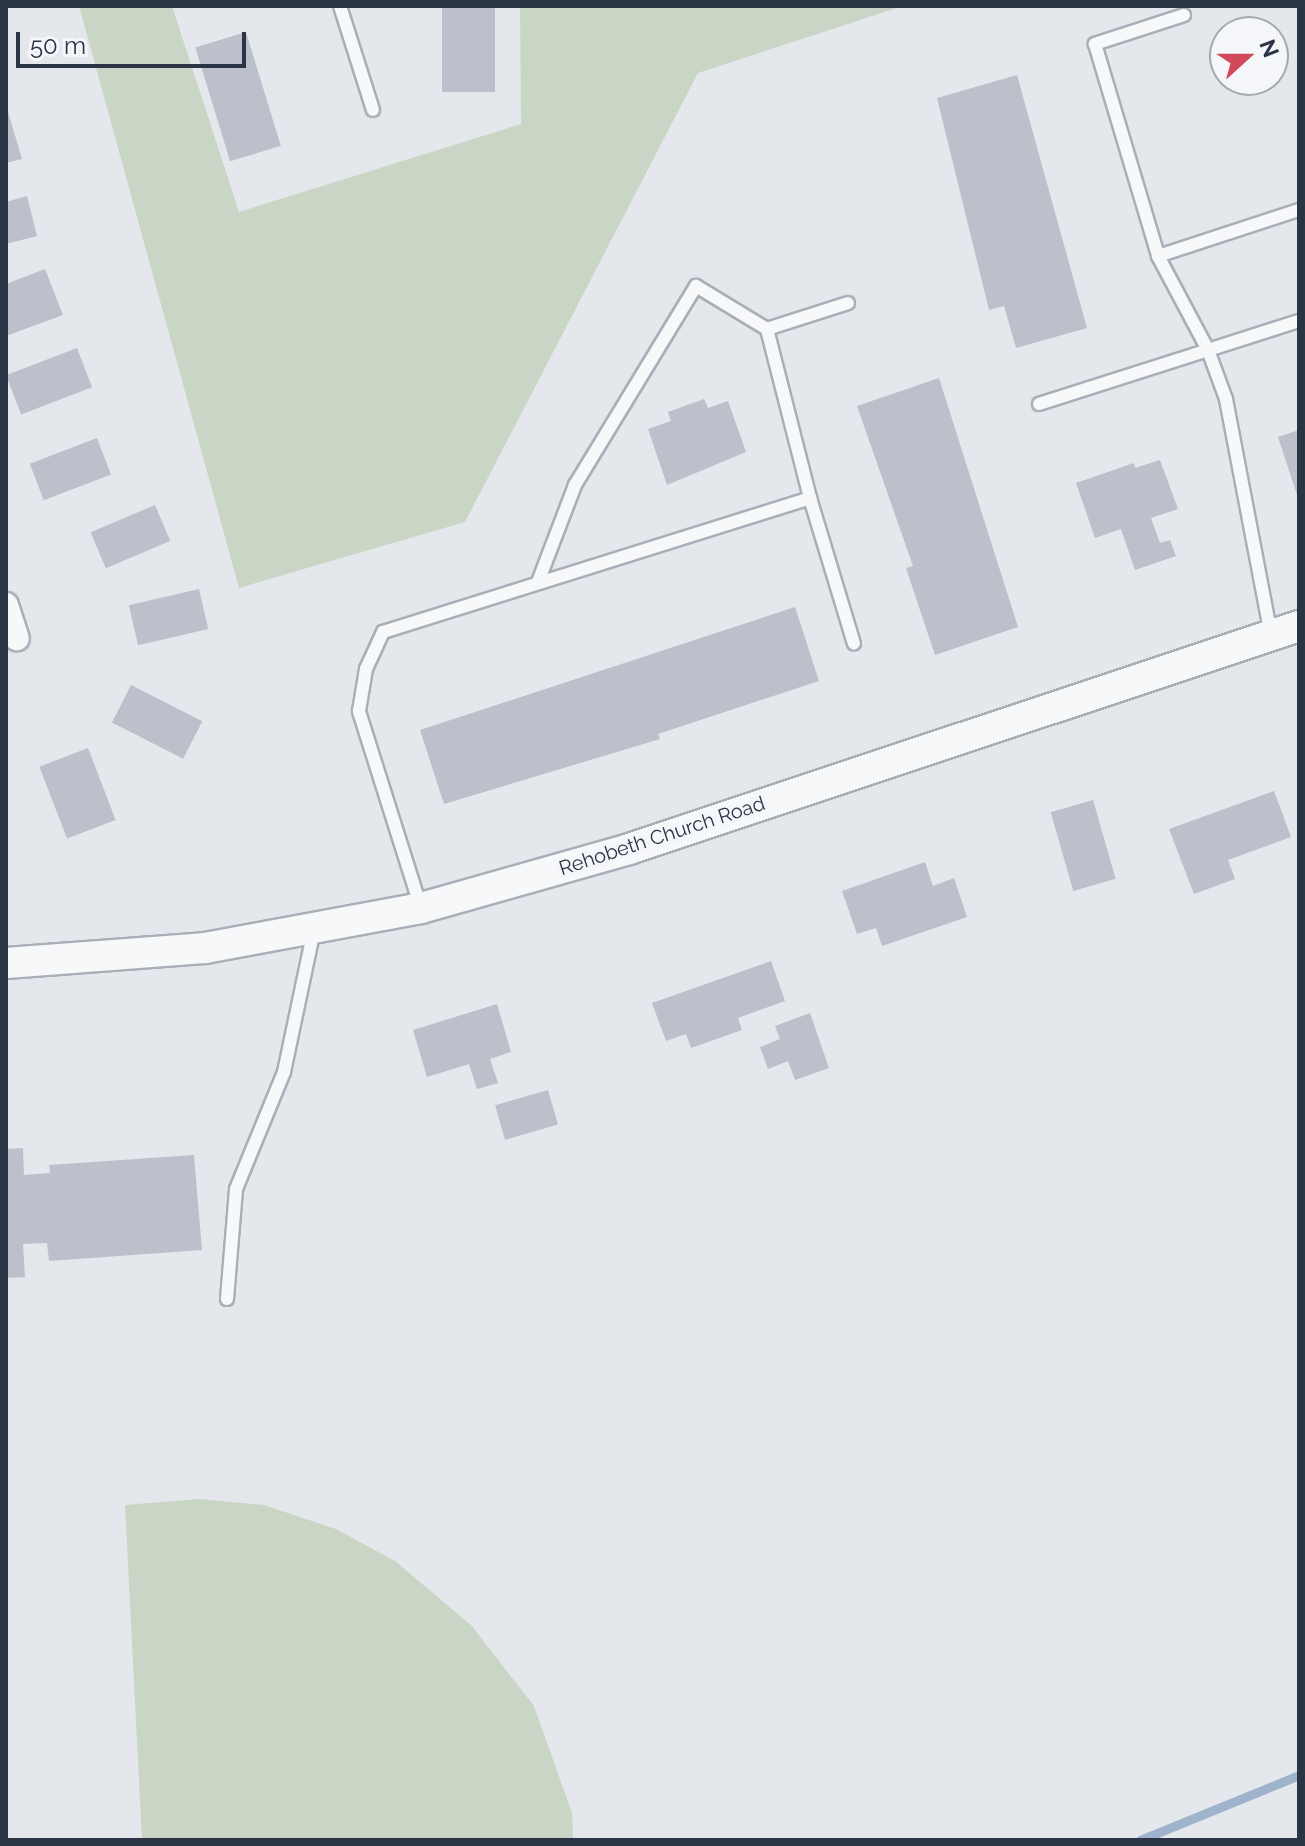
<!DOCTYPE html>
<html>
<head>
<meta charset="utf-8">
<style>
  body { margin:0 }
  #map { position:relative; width:1305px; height:1846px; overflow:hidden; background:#e4e7ec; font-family:Raleway,sans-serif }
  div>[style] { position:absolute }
  .green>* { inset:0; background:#c9d6c5 }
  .stream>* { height:9px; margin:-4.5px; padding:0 4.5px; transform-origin:4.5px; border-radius:4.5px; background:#9fb4cc }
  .building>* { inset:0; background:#bbc0ca; transform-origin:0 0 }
  .roads { filter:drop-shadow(2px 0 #a9aeb7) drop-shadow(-2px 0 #a9aeb7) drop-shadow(0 2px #a9aeb7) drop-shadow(0 -2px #a9aeb7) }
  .service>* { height:12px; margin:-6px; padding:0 6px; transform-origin:6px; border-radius:6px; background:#f7f8fa }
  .minor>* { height:24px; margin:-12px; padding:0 12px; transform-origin:12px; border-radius:12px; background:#f7f8fa }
  .tertiary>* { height:30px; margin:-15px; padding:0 15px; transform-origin:15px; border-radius:15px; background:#f7f8fa }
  span { translate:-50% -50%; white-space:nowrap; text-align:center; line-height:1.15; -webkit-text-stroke:8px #f4f6f9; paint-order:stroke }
  .street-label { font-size:20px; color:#2b3445 }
  .frame { position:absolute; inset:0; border:8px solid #2b3445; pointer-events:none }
  .north { position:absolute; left:1209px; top:16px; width:80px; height:80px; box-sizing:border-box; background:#f4f6f9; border:2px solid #a4a8b1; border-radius:50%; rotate:69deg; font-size:22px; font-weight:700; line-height:32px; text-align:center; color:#2b3445 }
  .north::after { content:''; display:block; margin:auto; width:28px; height:36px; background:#d1495b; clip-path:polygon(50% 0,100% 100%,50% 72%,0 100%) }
  .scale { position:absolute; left:16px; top:32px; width:230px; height:36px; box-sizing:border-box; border:4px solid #2b3445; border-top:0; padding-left:10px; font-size:24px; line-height:28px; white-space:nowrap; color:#2b3445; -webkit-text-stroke:6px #f4f6f9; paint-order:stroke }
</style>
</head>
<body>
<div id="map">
  <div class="green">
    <div style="clip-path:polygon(79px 6px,172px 6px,239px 212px,521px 124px,520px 6px,903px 6px,698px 73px,465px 522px,239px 588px)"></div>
    <div style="clip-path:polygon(198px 1499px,264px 1505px,336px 1529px,395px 1561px,471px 1625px,534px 1706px,572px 1813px,573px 1840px,142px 1840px,125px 1505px)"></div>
  </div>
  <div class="stream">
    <div style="left:1140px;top:1840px;width:172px;rotate:-22.2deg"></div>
  </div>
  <div class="building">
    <div style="left:442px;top:6px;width:53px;height:86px"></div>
    <div style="left:246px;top:32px;width:119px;height:53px;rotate:73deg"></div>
    <div style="clip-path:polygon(1017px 75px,1087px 328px,1016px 348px,1004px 306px,989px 310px,937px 98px)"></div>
    <div style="clip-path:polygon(6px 105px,22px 159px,6px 163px)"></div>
    <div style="clip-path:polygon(27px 196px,37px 236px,6px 244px,6px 202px)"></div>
    <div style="clip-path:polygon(45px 269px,63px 315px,6px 336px,6px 284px)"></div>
    <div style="left:77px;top:348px;width:42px;height:76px;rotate:69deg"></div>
    <div style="clip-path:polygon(939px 378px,1018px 627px,935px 655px,906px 568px,913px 566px,857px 406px)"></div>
    <div style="clip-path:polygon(704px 399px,708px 408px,728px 401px,746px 452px,667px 485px,648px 429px,671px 421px,668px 412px)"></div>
    <div style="clip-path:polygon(1299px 430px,1299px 498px,1298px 498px,1278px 437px)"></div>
    <div style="left:97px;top:438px;width:39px;height:72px;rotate:69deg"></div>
    <div style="clip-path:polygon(1160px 460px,1178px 509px,1151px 518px,1160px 543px,1170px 540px,1176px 556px,1135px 570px,1121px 529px,1095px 538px,1076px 483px,1134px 463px,1135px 468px)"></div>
    <div style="left:155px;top:505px;width:39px;height:70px;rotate:67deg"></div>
    <div style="left:199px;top:589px;width:41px;height:72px;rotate:77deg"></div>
    <div style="clip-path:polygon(795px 607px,819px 681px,658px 734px,660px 739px,444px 804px,420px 730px)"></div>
    <div style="left:131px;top:685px;width:80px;height:42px;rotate:27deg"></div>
    <div style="left:88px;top:748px;width:77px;height:52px;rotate:69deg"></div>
    <div style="clip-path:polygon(1274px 791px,1291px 837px,1228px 860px,1235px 879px,1194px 894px,1169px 829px)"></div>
    <div style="left:1093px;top:800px;width:82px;height:44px;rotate:74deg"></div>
    <div style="clip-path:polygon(925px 862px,933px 886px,954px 878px,967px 917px,882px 946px,876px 928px,857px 934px,842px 891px)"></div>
    <div style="clip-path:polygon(771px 961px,785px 1001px,738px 1018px,742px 1030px,691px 1048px,686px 1034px,666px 1041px,652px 1003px)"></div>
    <div style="clip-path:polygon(497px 1004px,511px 1052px,490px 1059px,498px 1083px,477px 1089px,469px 1064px,427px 1077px,413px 1030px)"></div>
    <div style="clip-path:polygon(810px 1013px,829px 1068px,795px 1080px,788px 1061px,768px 1069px,760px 1047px,780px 1039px,775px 1026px)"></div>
    <div style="left:548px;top:1090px;width:36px;height:55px;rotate:74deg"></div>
    <div style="clip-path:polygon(23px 1148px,24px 1175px,50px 1173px,49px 1165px,194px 1155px,202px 1250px,49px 1261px,47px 1243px,23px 1244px,25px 1277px,6px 1278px,6px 1149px)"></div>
  </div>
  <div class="roads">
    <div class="service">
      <div style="left:340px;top:6px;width:109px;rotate:72.4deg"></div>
      <div style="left:1184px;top:15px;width:94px;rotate:162deg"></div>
      <div style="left:1095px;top:44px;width:221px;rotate:73.4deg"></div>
      <div style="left:1158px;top:256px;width:148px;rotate:-18.1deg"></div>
      <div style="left:767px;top:329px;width:85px;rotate:-17.8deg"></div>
      <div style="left:1039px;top:404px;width:177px;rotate:-17.7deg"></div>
      <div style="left:1208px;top:350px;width:106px;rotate:-118deg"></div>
      <div style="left:538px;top:582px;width:104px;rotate:-69.1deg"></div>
      <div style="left:575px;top:485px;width:233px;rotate:-58.7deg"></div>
      <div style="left:696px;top:286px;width:83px;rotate:31.2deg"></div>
      <div style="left:767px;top:329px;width:174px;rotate:75.7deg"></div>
      <div style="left:1271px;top:635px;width:240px;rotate:-100.8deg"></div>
      <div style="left:1226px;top:399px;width:52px;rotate:-110.2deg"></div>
      <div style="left:1208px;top:350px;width:96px;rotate:-17.7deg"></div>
      <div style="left:421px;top:908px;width:207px;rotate:-107.5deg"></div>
      <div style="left:359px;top:711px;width:43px;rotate:-80.5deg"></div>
      <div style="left:366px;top:669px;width:41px;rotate:-65.3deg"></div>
      <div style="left:383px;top:632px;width:448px;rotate:-17.4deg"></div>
      <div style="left:810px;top:498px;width:152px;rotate:73.2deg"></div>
      <div style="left:227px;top:1299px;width:110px;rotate:-85.3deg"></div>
      <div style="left:236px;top:1189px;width:126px;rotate:-67.7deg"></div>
      <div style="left:284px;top:1072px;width:145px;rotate:-78.1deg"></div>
    </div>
    <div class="minor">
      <div style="left:6px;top:605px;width:35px;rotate:72deg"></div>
    </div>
    <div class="tertiary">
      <div style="left:6px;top:963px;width:200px;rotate:-4.3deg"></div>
      <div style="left:205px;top:948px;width:220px;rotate:-10.5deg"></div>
      <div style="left:421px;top:908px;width:216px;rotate:-15.8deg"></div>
      <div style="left:629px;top:849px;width:706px;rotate:-18.41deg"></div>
    </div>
  </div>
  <div class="street-label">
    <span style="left:662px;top:836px;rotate:-18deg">Rehobeth Church Road</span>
  </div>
  <div class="frame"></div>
  <div class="north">N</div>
  <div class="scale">50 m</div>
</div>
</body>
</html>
